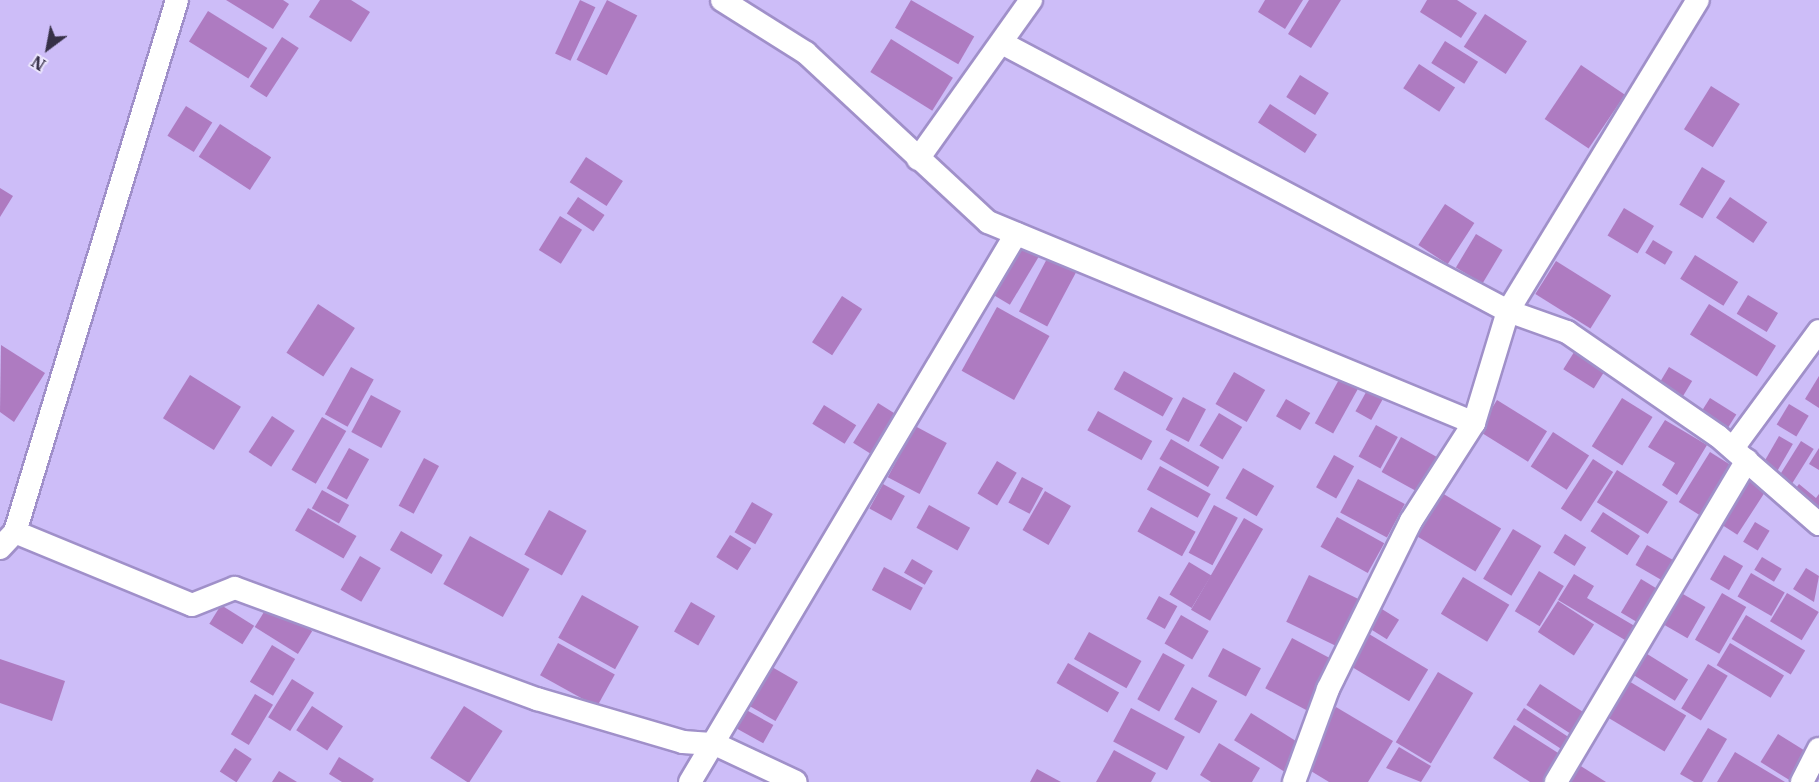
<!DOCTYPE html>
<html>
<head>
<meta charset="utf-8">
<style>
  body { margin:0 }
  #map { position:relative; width:1819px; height:782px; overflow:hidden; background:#cdbdf8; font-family:"IBM Plex Serif",serif }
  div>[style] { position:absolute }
  .building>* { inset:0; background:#ae7bc1; transform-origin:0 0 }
  .roads { filter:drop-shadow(2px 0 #a090c9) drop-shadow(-2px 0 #a090c9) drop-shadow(0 2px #a090c9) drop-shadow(0 -2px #a090c9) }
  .street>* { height:22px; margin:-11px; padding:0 11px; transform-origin:11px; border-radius:11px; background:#fff }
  span { translate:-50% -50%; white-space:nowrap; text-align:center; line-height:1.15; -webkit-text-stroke:6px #eae4fd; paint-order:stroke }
  .north { position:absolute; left:18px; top:18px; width:60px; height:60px; -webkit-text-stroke:4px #eae4fd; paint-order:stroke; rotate:212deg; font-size:16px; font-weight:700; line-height:24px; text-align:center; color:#363047 }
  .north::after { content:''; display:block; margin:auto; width:21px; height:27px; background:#363047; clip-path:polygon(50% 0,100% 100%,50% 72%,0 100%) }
</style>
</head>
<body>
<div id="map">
  <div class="building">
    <div style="clip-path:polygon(226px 0,283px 0,289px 4px,273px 29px)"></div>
    <div style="clip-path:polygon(320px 0,351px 0,370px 12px,351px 42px,309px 17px)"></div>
    <div style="left:580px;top:0;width:17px;height:59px;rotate:25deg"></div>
    <div style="left:607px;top:0;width:34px;height:67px;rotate:27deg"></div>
    <div style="left:911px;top:0;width:73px;height:32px;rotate:30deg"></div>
    <div style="clip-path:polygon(1265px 0,1303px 0,1285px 29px,1258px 12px)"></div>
    <div style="clip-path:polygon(1309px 0,1341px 0,1311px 48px,1288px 34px)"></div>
    <div style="clip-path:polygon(1427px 0,1457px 0,1477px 13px,1461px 38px,1420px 12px)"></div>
    <div style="left:208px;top:11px;width:70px;height:36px;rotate:32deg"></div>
    <div style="left:1485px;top:14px;width:50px;height:39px;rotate:33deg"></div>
    <div style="left:282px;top:37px;width:20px;height:59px;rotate:33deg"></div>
    <div style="left:891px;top:39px;width:73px;height:39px;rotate:32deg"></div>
    <div style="left:1445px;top:41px;width:39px;height:26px;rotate:32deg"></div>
    <div style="left:1419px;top:64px;width:43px;height:29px;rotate:33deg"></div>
    <div style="left:1581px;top:65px;width:53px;height:65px;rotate:34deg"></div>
    <div style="left:1300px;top:75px;width:34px;height:26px;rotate:32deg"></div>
    <div style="left:1711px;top:86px;width:34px;height:51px;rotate:32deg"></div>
    <div style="left:1270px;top:104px;width:56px;height:22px;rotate:33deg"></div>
    <div style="left:186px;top:106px;width:31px;height:35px;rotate:32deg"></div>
    <div style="left:220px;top:124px;width:61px;height:39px;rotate:33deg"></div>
    <div style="left:586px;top:157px;width:44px;height:30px;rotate:33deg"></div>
    <div style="left:1702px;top:167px;width:27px;height:44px;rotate:31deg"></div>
    <div style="clip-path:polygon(0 188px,13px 196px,0 217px)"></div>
    <div style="left:578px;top:197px;width:32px;height:20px;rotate:34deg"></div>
    <div style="left:1730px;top:197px;width:45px;height:25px;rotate:34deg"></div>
    <div style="left:1445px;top:204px;width:35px;height:49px;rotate:33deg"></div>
    <div style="left:1624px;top:208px;width:35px;height:32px;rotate:31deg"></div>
    <div style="left:560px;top:216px;width:26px;height:40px;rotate:32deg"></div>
    <div style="left:1476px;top:234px;width:31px;height:39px;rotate:31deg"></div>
    <div style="left:1653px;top:240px;width:23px;height:15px;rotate:31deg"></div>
    <div style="left:1019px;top:245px;width:23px;height:56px;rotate:31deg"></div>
    <div style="left:1049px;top:255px;width:32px;height:64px;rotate:28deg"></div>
    <div style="left:1695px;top:255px;width:51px;height:28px;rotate:32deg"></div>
    <div style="left:1556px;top:261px;width:65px;height:39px;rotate:32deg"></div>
    <div style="left:1748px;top:295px;width:35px;height:22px;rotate:31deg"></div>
    <div style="left:842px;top:296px;width:24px;height:55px;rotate:33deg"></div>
    <div style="left:318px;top:304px;width:44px;height:58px;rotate:33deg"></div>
    <div style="left:1709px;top:304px;width:79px;height:36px;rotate:32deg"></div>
    <div style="left:997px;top:307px;width:60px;height:73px;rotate:29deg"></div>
    <div style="clip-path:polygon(1px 345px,45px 373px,14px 422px,0 412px)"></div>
    <div style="left:1576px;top:349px;width:36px;height:24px;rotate:32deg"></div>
    <div style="left:351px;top:367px;width:26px;height:54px;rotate:29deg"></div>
    <div style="left:1669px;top:367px;width:27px;height:27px;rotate:31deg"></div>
    <div style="left:1124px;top:371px;width:56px;height:21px;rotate:29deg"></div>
    <div style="left:1234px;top:372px;width:36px;height:37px;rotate:30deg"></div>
    <div style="left:190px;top:375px;width:60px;height:51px;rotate:32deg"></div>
    <div style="left:1341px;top:376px;width:21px;height:54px;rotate:29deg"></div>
    <div style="clip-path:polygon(1819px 376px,1819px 408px,1805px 399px)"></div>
    <div style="left:1370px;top:385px;width:18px;height:30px;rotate:29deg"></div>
    <div style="left:371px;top:395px;width:34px;height:42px;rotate:28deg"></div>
    <div style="left:1183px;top:397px;width:26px;height:37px;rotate:28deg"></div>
    <div style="left:1622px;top:398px;width:36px;height:57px;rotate:32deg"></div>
    <div style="left:1710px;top:398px;width:31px;height:19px;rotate:32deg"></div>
    <div style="left:1286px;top:399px;width:28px;height:20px;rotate:30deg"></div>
    <div style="left:1497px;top:400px;width:59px;height:36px;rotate:32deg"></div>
    <div style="left:878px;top:403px;width:32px;height:47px;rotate:32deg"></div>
    <div style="left:1789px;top:404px;width:23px;height:24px;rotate:31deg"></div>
    <div style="left:824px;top:405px;width:38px;height:22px;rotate:32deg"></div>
    <div style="left:1098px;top:411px;width:62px;height:22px;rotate:29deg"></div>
    <div style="left:1219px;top:413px;width:27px;height:38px;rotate:31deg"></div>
    <div style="left:272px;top:416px;width:27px;height:43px;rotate:33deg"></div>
    <div style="left:322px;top:417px;width:28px;height:61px;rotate:30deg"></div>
    <div style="clip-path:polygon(1665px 420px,1707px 445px,1677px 495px,1662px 485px,1675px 463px,1648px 447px)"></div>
    <div style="left:1376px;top:425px;width:25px;height:36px;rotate:29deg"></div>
    <div style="left:915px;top:426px;width:36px;height:58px;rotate:28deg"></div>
    <div style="left:1553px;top:432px;width:43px;height:41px;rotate:33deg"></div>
    <div style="left:1779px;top:436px;width:16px;height:36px;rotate:30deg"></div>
    <div style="left:1401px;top:437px;width:41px;height:40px;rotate:29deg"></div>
    <div style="left:1171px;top:439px;width:56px;height:23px;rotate:30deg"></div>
    <div style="left:1801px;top:441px;width:15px;height:44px;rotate:32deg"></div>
    <div style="left:349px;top:448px;width:23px;height:46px;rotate:29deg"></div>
    <div style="clip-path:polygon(1819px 448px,1819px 470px,1809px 464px)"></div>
    <div style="left:1710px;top:452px;width:31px;height:59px;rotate:32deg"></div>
    <div style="left:1334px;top:455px;width:23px;height:37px;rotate:29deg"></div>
    <div style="left:424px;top:458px;width:17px;height:54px;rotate:28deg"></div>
    <div style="left:1593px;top:459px;width:24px;height:59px;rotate:33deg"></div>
    <div style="left:997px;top:461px;width:23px;height:38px;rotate:31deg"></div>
    <div style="left:1160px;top:466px;width:58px;height:27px;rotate:29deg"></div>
    <div style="left:1243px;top:468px;width:36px;height:35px;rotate:30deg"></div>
    <div style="left:1617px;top:470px;width:60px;height:38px;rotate:32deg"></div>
    <div style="left:1741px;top:474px;width:30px;height:53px;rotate:33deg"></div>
    <div style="left:1022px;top:477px;width:24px;height:29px;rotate:28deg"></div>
    <div style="left:1358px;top:479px;width:53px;height:38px;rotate:28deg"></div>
    <div style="left:883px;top:484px;width:25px;height:28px;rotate:29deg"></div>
    <div style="clip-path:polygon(1799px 484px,1816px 498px,1819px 494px,1819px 516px,1791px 495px)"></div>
    <div style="left:322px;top:490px;width:31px;height:21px;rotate:29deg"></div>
    <div style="left:1045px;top:491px;width:30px;height:45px;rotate:30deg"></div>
    <div style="left:1442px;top:493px;width:69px;height:50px;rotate:31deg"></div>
    <div style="left:752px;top:502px;width:24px;height:35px;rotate:30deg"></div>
    <div style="left:929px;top:505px;width:47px;height:26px;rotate:29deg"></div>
    <div style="left:1214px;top:505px;width:27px;height:54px;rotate:28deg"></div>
    <div style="left:1151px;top:507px;width:51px;height:28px;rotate:29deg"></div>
    <div style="left:308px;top:508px;width:56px;height:26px;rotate:30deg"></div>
    <div style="left:549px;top:510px;width:43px;height:51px;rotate:29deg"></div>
    <div style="left:1603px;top:512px;width:44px;height:23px;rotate:33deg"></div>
    <div style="left:1337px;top:517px;width:54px;height:34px;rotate:29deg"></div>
    <div style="left:1244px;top:518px;width:22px;height:106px;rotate:30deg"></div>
    <div style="left:1755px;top:522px;width:17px;height:23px;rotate:31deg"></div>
    <div style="left:1513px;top:529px;width:33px;height:58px;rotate:31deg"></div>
    <div style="left:401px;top:531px;width:48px;height:22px;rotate:30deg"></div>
    <div style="left:1565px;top:534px;width:25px;height:22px;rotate:32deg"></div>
    <div style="left:730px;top:535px;width:25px;height:26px;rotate:32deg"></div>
    <div style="left:470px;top:536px;width:68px;height:55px;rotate:29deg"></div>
    <div style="left:1647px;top:545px;width:32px;height:23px;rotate:30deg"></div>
    <div style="left:1724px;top:555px;width:22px;height:28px;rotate:30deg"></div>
    <div style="left:360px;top:556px;width:24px;height:39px;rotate:30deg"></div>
    <div style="left:1762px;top:557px;width:23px;height:15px;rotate:31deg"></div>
    <div style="left:912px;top:559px;width:24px;height:16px;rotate:30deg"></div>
    <div style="left:1189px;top:562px;width:26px;height:38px;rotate:31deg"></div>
    <div style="left:884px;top:567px;width:44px;height:26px;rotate:28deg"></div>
    <div style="clip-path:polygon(1806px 568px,1819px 576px,1814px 602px,1793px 589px)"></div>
    <div style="left:1539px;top:571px;width:29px;height:47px;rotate:31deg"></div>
    <div style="left:1751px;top:573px;width:39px;height:27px;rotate:30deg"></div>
    <div style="clip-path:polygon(1574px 574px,1594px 586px,1587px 598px,1638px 628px,1630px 643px,1558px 600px)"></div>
    <div style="left:1309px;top:575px;width:59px;height:52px;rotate:26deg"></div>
    <div style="left:1463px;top:577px;width:54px;height:43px;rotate:31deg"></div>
    <div style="left:1641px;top:579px;width:26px;height:39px;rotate:31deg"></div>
    <div style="left:1676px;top:590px;width:34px;height:36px;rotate:30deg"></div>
    <div style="left:1722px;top:593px;width:28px;height:54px;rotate:30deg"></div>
    <div style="left:1787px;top:593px;width:37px;height:33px;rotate:31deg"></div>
    <div style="left:582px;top:595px;width:65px;height:49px;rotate:29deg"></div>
    <div style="left:1159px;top:596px;width:21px;height:26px;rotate:29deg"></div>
    <div style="left:1558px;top:601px;width:43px;height:37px;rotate:33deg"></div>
    <div style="left:691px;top:602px;width:28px;height:34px;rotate:30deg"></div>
    <div style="left:269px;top:604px;width:51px;height:27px;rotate:32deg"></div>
    <div style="left:221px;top:605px;width:39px;height:22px;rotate:32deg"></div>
    <div style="left:1377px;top:606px;width:26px;height:23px;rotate:32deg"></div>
    <div style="left:1181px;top:615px;width:32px;height:33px;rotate:30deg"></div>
    <div style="left:1746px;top:615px;width:69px;height:28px;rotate:31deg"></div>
    <div style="left:1089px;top:632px;width:60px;height:31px;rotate:29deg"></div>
    <div style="left:1369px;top:634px;width:69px;height:37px;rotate:31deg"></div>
    <div style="left:1292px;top:638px;width:49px;height:57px;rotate:28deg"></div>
    <div style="left:558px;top:643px;width:65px;height:37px;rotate:29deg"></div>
    <div style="left:1730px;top:643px;width:63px;height:26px;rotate:31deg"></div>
    <div style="left:272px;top:645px;width:27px;height:43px;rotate:31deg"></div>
    <div style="left:1223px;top:648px;width:43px;height:32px;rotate:28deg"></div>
    <div style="left:1644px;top:652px;width:52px;height:25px;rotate:32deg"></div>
    <div style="left:1163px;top:653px;width:25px;height:53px;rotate:29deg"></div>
    <div style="clip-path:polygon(0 659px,65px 681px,52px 721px,0 703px)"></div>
    <div style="left:1068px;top:663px;width:59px;height:23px;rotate:30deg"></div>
    <div style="left:1708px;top:664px;width:23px;height:52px;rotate:31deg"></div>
    <div style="left:772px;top:667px;width:30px;height:45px;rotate:30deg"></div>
    <div style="left:1438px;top:672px;width:41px;height:82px;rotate:31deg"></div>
    <div style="left:292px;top:679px;width:26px;height:45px;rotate:32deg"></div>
    <div style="left:1627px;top:680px;width:69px;height:42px;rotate:31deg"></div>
    <div style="left:1540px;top:684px;width:56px;height:25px;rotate:33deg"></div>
    <div style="left:1192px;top:687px;width:29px;height:37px;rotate:29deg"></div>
    <div style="left:255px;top:694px;width:21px;height:47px;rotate:31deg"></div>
    <div style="left:312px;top:706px;width:37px;height:29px;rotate:33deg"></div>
    <div style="left:464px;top:706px;width:46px;height:62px;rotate:33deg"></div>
    <div style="left:741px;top:707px;width:37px;height:21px;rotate:29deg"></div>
    <div style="clip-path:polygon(1336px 707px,1393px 741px,1368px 782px,1329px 782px,1301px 765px)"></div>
    <div style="left:1131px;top:708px;width:61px;height:38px;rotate:28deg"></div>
    <div style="left:1524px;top:708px;width:59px;height:14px;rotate:33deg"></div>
    <div style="left:1251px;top:713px;width:59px;height:32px;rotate:32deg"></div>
    <div style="clip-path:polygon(1514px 725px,1566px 758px,1551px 782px,1530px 782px,1493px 758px)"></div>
    <div style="clip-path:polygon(1708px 728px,1727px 739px,1702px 782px,1694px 782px,1680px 774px)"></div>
    <div style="left:1778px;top:734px;width:36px;height:33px;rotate:32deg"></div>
    <div style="clip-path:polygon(1219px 743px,1260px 768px,1252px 782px,1211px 782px,1200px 775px)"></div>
    <div style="clip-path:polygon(1399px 747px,1431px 766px,1421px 782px,1386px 768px)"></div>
    <div style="left:235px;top:748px;width:20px;height:28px;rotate:33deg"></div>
    <div style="clip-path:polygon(1114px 750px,1156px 773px,1151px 782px,1096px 782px)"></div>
    <div style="clip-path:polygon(1735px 752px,1785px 782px,1717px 782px)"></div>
    <div style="clip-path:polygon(339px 757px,374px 779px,372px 782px,342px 782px,329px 774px)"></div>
    <div style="clip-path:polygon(1576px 763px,1606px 782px,1564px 782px)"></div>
    <div style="clip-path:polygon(1037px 769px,1061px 782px,1030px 782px)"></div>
    <div style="clip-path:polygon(279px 771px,297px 782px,272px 782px)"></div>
  </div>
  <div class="roads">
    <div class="street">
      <div style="left:722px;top:0;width:99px;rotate:32.2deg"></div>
      <div style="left:806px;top:53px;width:248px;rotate:42.9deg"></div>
      <div style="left:988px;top:222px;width:526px;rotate:22.47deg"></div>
      <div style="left:1002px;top:43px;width:573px;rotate:27.91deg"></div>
      <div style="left:1508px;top:311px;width:63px;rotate:19.6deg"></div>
      <div style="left:1567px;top:332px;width:183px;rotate:34.6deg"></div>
      <div style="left:1718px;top:436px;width:134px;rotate:41.1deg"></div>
      <div style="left:918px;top:159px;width:195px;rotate:-54.6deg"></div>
      <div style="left:1733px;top:448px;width:145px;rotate:-53.7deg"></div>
      <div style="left:15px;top:532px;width:556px;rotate:-73.06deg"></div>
      <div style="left:0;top:548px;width:22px;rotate:-47deg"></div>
      <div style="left:15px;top:532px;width:191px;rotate:22.4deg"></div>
      <div style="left:192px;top:605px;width:46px;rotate:-21.6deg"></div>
      <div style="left:235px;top:588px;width:322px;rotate:20.2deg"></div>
      <div style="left:537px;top:699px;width:152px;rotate:16.4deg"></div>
      <div style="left:683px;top:742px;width:32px;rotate:4deg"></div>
      <div style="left:715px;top:744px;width:89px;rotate:25.1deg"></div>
      <div style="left:690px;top:782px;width:638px;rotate:-59.25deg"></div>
      <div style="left:1294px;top:782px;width:99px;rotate:-69.9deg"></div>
      <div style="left:1328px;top:689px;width:187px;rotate:-63.7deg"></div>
      <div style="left:1411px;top:521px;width:117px;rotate:-57.3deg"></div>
      <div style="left:1474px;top:423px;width:117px;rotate:-73.1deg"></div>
      <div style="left:1508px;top:311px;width:364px;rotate:-58.6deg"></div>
      <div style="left:1556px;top:782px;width:374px;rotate:-59.3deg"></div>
      <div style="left:1802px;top:782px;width:37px;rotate:-63deg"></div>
    </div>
  </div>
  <div class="north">N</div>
</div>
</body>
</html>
